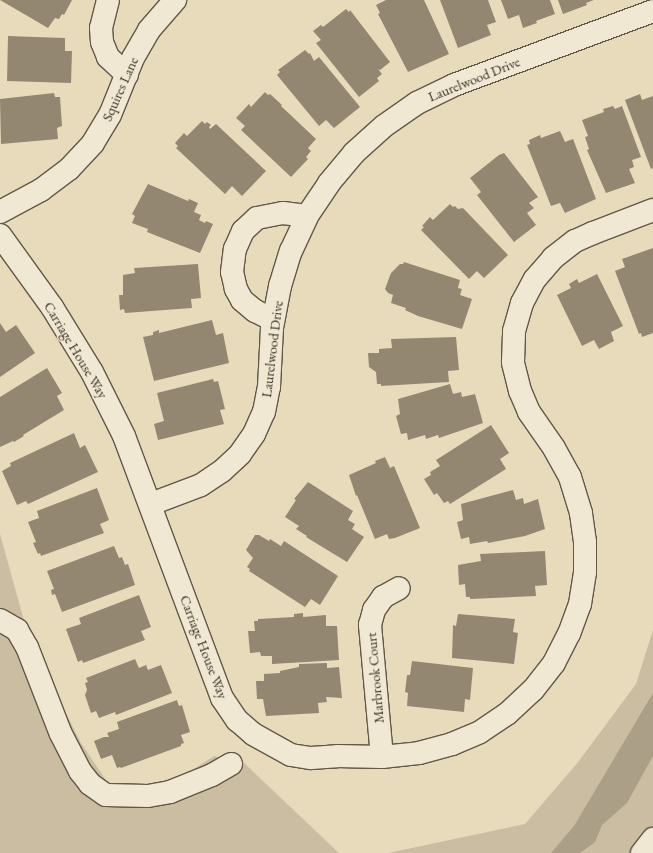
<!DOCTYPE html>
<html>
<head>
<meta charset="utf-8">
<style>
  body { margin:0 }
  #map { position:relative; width:653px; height:853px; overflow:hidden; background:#e8dbbc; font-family:"EB Garamond",serif }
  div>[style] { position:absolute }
  .green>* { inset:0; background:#cabda2 }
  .water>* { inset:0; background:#aba087 }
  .building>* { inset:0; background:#938772 }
  .roads { filter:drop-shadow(1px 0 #625848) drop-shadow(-1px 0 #625848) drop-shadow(0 1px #625848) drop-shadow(0 -1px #625848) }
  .minor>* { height:22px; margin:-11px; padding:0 11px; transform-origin:11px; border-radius:11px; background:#f0e8d3 }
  span { translate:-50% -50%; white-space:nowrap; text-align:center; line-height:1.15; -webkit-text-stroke:3px #f0e8d3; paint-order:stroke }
  .street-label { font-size:14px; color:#362c21 }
</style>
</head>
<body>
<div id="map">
  <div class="green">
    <div style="clip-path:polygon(0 534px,30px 642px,81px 743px,112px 789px,175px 781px,214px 756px,244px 763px,339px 853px,0 853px)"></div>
    <div style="clip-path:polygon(653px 630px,653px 853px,388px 853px,525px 824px,579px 761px,636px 684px)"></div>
  </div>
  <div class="water">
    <div style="clip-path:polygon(653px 693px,653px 756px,627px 803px,602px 825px,595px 842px,580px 853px,551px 853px,574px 826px)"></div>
  </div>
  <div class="building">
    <div style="clip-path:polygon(0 0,72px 0,64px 15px,62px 14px,59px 19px,55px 18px,48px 28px)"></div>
    <div style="clip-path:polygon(386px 0,424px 0,449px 54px,408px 72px,378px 14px,380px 13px,376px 5px)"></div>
    <div style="clip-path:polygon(440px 0,488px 0,496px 22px,487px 25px,491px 35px,458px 48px)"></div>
    <div style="clip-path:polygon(501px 0,550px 0,555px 14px,536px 21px,537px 23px,523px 28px,519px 15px,508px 19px)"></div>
    <div style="clip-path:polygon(558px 0,594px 0,586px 3px,587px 5px,563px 14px)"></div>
    <div style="clip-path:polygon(346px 9px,349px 12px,350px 10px,390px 62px,380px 70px,378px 69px,382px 74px,377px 78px,379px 81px,359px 97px,316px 43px,321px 40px,313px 31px,321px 25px,323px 27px)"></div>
    <div style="clip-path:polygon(8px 36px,65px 38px,65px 51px,72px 51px,71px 83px,7px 81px)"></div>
    <div style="clip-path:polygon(305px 50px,309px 54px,310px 53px,314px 61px,319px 57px,360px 107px,334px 128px,326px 120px,319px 126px,277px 75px,280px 72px,278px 70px)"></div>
    <div style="clip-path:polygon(265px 92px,268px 95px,270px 94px,282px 105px,281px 106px,316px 139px,308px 148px,311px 151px,306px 157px,308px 159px,291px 177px,241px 130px,245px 126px,236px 118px,249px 104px,251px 107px)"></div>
    <div style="clip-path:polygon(54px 93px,55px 97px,60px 97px,62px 126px,57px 128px,58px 139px,1px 144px,0 99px)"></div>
    <div style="clip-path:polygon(640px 94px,642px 100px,653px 96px,653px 168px,651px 169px,625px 100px)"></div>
    <div style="clip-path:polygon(613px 106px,615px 109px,622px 106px,641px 157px,632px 160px,634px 167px,629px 169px,635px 183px,606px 193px,587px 150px,589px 149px,585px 137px,588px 136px,582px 120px,604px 112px,603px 109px)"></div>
    <div style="clip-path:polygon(202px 121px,205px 124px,207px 122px,211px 125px,209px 127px,210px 129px,216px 124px,266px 171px,242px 196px,232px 186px,225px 194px,176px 148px,178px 146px,175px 143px,184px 133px,187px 136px)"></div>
    <div style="clip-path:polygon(560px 131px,565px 142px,573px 139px,596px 199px,565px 213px,560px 203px,551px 206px,527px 145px,530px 144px,529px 140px,540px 135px,541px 138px)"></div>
    <div style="clip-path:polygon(504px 153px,538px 197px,529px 203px,534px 208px,527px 213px,536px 225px,514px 242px,477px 195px,481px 192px,470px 178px,499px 155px)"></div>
    <div style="clip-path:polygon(148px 184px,188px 201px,189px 199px,198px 203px,194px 212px,201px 215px,199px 220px,205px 223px,206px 221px,213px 224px,200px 253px,147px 232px,148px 229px,132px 223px,135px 216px,132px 214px)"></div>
    <div style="clip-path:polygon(450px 204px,453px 207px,455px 206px,458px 209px,463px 208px,508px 255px,484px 278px,477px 271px,469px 279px,421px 230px,424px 227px,422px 226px,430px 217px,433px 220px)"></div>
    <div style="clip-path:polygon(653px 248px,653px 333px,642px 337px,641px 333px,639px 334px,615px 271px,625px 267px,622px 259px)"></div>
    <div style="clip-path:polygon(404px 262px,460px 280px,458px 288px,462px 289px,460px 295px,472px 299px,462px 329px,418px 316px,405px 310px,406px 308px,391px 303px,393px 295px,388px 293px,385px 289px,391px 273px,400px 264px,403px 264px)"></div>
    <div style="clip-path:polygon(198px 264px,201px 298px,191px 299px,192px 308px,125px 313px,124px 309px,120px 310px,119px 295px,123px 295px,123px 275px,135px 273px,134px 268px)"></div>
    <div style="clip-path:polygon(597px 274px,623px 326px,611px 332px,614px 341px,599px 349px,594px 340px,582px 346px,557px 295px,571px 288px,569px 284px,577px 279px,579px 283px)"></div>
    <div style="clip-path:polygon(212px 320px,216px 335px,223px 333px,229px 363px,154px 381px,143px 337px,153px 335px,153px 332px,159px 330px,159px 333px)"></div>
    <div style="clip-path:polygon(0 323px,6px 332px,16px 325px,35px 353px,0 377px)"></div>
    <div style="clip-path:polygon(456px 337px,459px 370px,448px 371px,449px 382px,381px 386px,381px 384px,377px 384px,376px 372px,369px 367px,368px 353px,379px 353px,379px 349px,392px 348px,391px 339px)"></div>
    <div style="clip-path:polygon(47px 368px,62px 393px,57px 396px,64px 410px,23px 435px,24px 436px,14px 442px,13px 441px,0 447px,0 397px)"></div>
    <div style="clip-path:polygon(213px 379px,214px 382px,218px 381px,225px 409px,220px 410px,224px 424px,158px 440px,154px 424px,164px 421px,157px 393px)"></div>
    <div style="clip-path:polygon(450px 384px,453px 394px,461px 392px,462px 397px,475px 394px,483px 423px,439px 438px,438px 435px,426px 439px,425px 435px,408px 440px,407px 433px,401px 434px,396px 416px,400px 414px,398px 399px)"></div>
    <div style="clip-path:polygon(491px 425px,509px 453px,500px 459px,506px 469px,450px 504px,448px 501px,444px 503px,437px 493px,434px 495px,424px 479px,431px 475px,430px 472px,440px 466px,436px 460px)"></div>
    <div style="clip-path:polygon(74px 433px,80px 448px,85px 445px,98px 472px,28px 504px,26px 501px,17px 505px,2px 471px,11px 466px,10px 463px)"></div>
    <div style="clip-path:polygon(385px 457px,390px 468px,394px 466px,420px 528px,395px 538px,389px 539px,387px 534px,375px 539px,357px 495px,356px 496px,349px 475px,376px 463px,375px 461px)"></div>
    <div style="clip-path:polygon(308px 482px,353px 511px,348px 520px,355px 524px,352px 529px,364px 537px,347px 562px,306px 537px,307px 536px,296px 529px,299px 526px,285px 517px,296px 500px,294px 499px)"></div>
    <div style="clip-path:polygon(97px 488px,109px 520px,100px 524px,104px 533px,41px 556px,40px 553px,38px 554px,33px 543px,36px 542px,28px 522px,39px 518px,37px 511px)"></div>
    <div style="clip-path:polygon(513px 490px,516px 500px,523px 498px,524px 504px,538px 499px,545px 529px,525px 536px,488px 543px,487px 541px,470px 544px,469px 537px,461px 539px,457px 522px,463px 520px,461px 504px)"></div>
    <div style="clip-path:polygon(255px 535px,259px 535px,269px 541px,270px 539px,281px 546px,284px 541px,338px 576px,320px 605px,311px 599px,305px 607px,249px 571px,250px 569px,247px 567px,253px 558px,246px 550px)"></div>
    <div style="clip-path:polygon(114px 546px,119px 558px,122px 557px,125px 565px,128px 564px,135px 585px,62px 612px,55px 594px,52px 595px,51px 590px,54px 589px,47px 571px)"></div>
    <div style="clip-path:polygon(545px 551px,547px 585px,535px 586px,536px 596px,470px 599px,470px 597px,466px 597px,465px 584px,459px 585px,458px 565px,481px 561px,480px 554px)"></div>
    <div style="clip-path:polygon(139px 595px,151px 627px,141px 631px,145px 640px,83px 663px,82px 660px,78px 662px,66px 629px,81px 624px,79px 618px)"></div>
    <div style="clip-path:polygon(303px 613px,303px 617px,326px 615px,326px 626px,337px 626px,339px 660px,272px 664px,272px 656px,261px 656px,260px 652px,250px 653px,248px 631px,255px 631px,254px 621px,258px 621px,258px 619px,294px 617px,294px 614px)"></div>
    <div style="clip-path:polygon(458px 614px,515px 619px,513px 632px,518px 633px,514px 664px,452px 658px,453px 625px,456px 626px)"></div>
    <div style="clip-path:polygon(135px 659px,139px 668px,146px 665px,148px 670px,161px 665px,172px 693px,116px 715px,115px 712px,99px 718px,96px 711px,91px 713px,85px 695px,87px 690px,85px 683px,88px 682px,86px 678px)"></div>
    <div style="clip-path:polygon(412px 661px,473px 668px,470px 700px,465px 699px,464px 712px,407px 706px,408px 693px,405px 692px,407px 675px,410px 675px)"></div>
    <div style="clip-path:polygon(327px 663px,327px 668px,339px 667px,342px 698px,326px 697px,327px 702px,318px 703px,319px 713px,266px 716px,263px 699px,257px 699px,256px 681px,264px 681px,264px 674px,280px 673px,280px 671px,299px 667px,299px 664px)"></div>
    <div style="clip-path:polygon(177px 700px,179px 706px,182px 705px,190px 732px,181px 735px,184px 743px,181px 744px,181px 746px,121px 768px,120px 767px,117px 768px,112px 755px,101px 759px,94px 741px,104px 737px,109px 737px,107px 733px,119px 729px,117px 722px)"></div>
  </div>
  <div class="roads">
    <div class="minor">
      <div style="left:108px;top:0;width:29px;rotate:104deg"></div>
      <div style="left:101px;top:28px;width:14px;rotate:86deg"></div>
      <div style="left:102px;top:42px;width:16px;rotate:68deg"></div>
      <div style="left:108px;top:57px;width:26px;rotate:43deg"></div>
      <div style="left:0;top:212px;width:47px;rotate:-28.2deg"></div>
      <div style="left:41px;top:190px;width:35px;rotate:-37deg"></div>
      <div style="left:69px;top:169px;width:35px;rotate:-47deg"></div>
      <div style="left:93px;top:143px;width:33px;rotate:-59deg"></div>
      <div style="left:110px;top:115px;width:61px;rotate:-68deg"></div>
      <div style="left:133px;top:58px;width:32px;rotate:-60deg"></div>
      <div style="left:149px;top:30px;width:40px;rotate:-49deg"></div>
      <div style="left:0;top:235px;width:89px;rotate:54.2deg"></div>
      <div style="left:52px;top:307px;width:76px;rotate:58.4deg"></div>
      <div style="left:92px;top:372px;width:72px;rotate:63.4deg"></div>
      <div style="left:124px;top:436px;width:280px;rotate:69.5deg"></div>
      <div style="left:222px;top:698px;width:27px;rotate:56deg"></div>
      <div style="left:237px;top:720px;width:21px;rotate:41deg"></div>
      <div style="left:253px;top:734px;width:43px;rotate:28.9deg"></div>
      <div style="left:291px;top:755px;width:20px;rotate:9deg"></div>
      <div style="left:311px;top:758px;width:26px;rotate:-4deg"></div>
      <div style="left:337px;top:756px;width:45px;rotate:1.3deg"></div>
      <div style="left:382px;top:757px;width:37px;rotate:-6deg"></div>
      <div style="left:419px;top:753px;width:34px;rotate:-15deg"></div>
      <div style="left:452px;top:744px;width:30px;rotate:-23deg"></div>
      <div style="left:480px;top:732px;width:32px;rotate:-34deg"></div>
      <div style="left:507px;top:714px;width:35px;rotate:-43deg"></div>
      <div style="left:533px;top:690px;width:34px;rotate:-52deg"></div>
      <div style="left:554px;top:663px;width:33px;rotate:-63deg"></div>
      <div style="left:569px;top:634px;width:32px;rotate:-70deg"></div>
      <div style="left:580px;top:604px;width:32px;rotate:-81deg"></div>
      <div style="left:585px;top:572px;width:30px;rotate:-90deg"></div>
      <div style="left:585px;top:542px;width:29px;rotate:-98deg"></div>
      <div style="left:581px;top:513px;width:38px;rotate:-107deg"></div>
      <div style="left:570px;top:477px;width:33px;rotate:-119deg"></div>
      <div style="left:554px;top:448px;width:44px;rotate:-124.8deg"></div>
      <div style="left:529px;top:412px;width:23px;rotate:-113deg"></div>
      <div style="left:520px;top:391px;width:30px;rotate:-104deg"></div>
      <div style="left:513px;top:362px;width:31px;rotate:-88deg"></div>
      <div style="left:514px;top:331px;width:29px;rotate:-74deg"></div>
      <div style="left:522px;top:303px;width:27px;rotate:-62deg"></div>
      <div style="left:535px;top:279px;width:28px;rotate:-49deg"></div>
      <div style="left:553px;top:258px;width:28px;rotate:-38deg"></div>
      <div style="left:575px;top:241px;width:20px;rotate:-24deg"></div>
      <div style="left:593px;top:233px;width:64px;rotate:-21deg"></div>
      <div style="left:273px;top:320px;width:20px;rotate:-153deg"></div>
      <div style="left:255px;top:311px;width:17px;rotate:-140deg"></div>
      <div style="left:242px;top:300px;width:13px;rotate:-119deg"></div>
      <div style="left:236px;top:289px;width:17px;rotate:-103deg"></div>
      <div style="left:232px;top:272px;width:23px;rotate:-83deg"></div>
      <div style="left:235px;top:249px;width:20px;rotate:-66deg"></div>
      <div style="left:243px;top:231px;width:19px;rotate:-43deg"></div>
      <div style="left:257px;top:218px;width:26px;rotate:-11deg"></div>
      <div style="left:283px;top:213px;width:24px;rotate:7deg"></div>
      <div style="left:151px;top:504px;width:53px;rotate:-20.8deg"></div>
      <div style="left:201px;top:485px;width:25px;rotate:-34deg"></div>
      <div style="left:222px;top:471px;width:25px;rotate:-43deg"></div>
      <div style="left:240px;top:454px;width:24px;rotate:-55deg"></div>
      <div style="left:254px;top:434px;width:24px;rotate:-66deg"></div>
      <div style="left:264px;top:412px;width:25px;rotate:-79deg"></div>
      <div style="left:269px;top:387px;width:59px;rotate:-87.1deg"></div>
      <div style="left:272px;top:328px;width:43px;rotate:-79.2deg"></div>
      <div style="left:280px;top:286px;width:37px;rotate:-73deg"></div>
      <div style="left:291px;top:251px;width:38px;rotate:-65deg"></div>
      <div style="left:307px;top:216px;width:40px;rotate:-56deg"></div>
      <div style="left:329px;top:183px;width:39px;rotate:-50deg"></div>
      <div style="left:354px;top:153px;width:40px;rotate:-42deg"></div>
      <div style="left:384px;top:126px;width:40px;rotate:-34.9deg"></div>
      <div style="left:417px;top:103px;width:41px;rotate:-25.9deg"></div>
      <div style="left:454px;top:85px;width:212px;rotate:-20.4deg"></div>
      <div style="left:0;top:620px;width:20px;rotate:30deg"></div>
      <div style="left:17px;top:630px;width:20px;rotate:60deg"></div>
      <div style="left:27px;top:647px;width:93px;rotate:68.7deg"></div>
      <div style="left:61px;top:734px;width:42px;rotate:62.8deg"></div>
      <div style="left:80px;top:771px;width:16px;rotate:52deg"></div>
      <div style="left:90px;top:784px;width:19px;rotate:35deg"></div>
      <div style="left:106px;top:795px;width:42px;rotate:1.4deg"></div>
      <div style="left:148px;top:796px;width:22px;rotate:-10deg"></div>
      <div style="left:170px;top:792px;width:45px;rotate:-22deg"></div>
      <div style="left:212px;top:775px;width:22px;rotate:-30deg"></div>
      <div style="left:382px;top:757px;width:133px;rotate:-95.2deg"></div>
      <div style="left:370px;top:625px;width:16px;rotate:-75deg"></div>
      <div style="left:374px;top:610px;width:16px;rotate:-55deg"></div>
      <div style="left:383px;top:597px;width:18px;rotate:-29deg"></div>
      <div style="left:642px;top:853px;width:18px;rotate:-52deg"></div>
    </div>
  </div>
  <div class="street-label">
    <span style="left:474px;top:79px;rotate:-22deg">Laurelwood Drive</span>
    <span style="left:120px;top:89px;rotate:-66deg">Squires Lane</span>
    <span style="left:272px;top:349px;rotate:-83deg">Laurelwood Drive</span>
    <span style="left:76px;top:350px;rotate:59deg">Carriage House Way</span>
    <span style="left:204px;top:647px;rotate:69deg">Carriage House Way</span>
    <span style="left:375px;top:678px;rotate:-95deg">Marbrook Court</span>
  </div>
</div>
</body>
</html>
